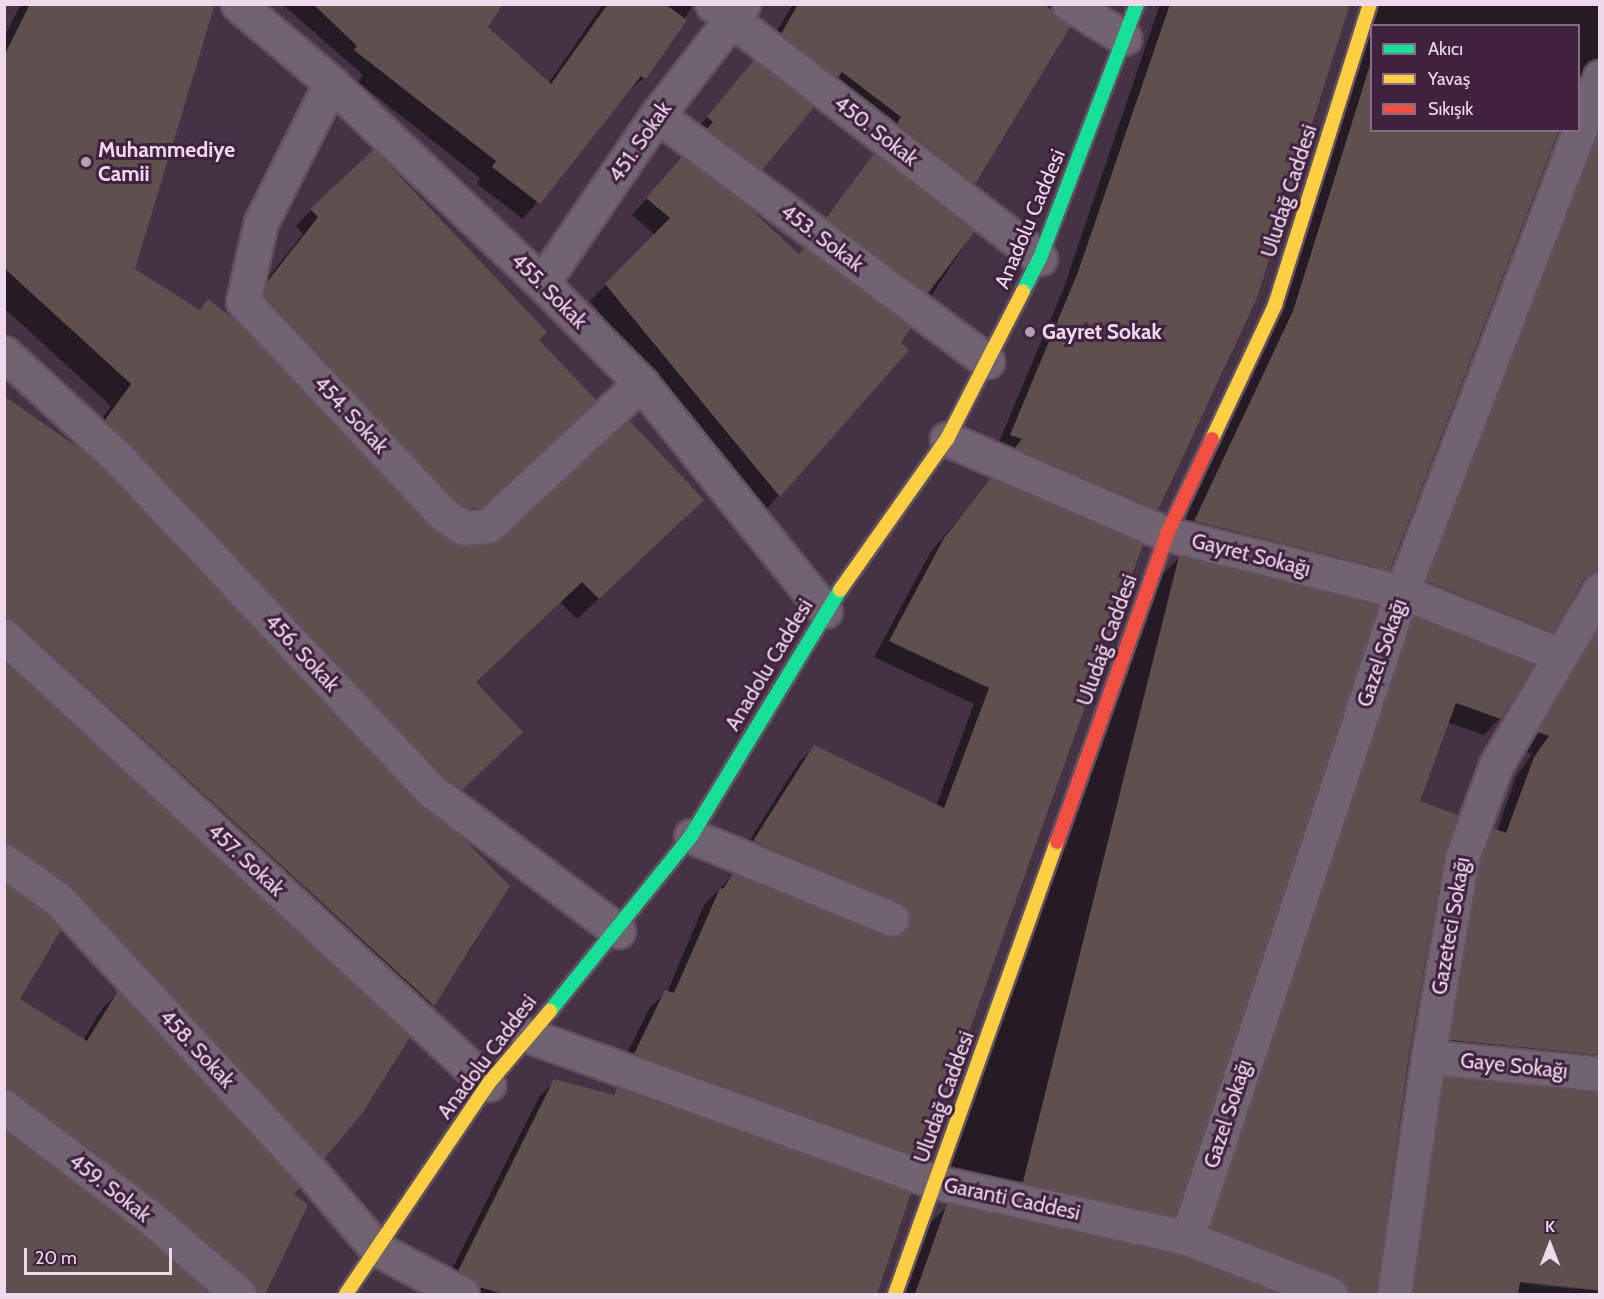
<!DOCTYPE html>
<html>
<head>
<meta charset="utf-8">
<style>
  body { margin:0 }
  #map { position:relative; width:1604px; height:1299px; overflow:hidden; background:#434; font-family:Cabin,sans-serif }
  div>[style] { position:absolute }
  .shadow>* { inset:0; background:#0007 }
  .building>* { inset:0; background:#5d504e; transform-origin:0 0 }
  .roads { filter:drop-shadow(2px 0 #615160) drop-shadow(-2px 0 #615160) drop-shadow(0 2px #615160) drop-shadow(0 -2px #615160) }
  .street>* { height:33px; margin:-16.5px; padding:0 16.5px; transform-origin:16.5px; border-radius:16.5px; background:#716470 }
  .fast>* { height:14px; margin:-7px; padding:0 7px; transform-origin:7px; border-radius:7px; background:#16e098 }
  .slow>* { height:14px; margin:-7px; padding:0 7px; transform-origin:7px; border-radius:7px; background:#ffcf43 }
  .jam>* { height:14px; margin:-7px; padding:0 7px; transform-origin:7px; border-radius:7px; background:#f24e42 }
  .dots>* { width:16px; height:16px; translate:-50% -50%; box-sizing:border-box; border:3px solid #40223f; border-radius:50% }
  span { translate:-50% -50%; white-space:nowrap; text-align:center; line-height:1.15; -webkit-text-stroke:6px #40223f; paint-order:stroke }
  .street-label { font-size:21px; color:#eedaec }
  .poi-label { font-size:21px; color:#eedaec; font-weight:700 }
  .left { translate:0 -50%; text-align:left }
  .frame { position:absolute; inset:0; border:6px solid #eedaec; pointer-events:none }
  .legend { position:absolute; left:1370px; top:24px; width:210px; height:108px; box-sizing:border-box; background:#40223f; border:2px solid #866c84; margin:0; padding:8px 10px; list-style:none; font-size:18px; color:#eedaec }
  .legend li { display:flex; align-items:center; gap:12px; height:30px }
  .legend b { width:30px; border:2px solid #866c84 }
  .north { position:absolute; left:1520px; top:1215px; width:60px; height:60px; -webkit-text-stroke:4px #40223f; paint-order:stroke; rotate:0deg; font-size:16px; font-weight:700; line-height:24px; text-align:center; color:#eedaec }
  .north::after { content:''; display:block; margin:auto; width:21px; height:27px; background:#eedaec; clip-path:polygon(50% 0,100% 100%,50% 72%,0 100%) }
  .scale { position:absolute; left:24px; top:1248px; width:148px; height:27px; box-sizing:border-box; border:3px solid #eedaec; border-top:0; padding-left:8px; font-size:18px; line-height:21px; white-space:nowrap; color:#eedaec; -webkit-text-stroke:4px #40223f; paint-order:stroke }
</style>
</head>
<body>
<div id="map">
  <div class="shadow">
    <div style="clip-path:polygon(21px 4px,214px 4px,133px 269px,198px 311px,209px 301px,428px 528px,454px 545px,490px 546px,681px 522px,577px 619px,560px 602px,474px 683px,499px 753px,439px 810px,85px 443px,111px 406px,4px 308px,4px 37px)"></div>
    <div style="clip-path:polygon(282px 4px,501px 4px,486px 27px,548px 84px,603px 4px,694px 4px,644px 78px,626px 93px,523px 219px,477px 184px,480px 178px,358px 82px,363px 75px)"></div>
    <div style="clip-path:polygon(793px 4px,1051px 4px,1051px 13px,974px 183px,958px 199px,766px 50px)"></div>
    <div style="clip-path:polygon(1160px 4px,1349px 4px,1157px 509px,1141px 525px,995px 451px,1063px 290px)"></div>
    <div style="clip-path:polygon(1363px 4px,1600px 4px,1600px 83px,1581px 74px,1578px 77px,1578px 26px,1372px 26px)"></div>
    <div style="clip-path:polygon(1372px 30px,1372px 130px,1389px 569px,1373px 585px,1179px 537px)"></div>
    <div style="clip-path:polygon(754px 62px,760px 169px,745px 184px,693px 134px)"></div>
    <div style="clip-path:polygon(1600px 108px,1600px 559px,1552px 631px,1536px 647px,1411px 598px)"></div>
    <div style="clip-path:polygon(875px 156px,973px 232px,931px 296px,915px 311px,812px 234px)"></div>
    <div style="clip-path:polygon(682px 159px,907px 350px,764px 512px,590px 301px,655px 235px,632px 215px)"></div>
    <div style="clip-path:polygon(311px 210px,537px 340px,578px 415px,463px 523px,251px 299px,303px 234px,296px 226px)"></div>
    <div style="clip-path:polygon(4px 398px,417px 805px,508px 886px,473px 946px,432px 1005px,416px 1021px,4px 642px)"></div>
    <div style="clip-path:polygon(991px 480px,1142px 545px,922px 1157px,907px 1173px,619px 1069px,650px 1007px,667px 992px,704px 905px,733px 875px,894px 939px,895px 932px,739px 857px,799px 762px,814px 747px,936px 806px,974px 704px,874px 657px,930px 553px)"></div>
    <div style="clip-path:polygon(1179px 558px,1173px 1215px,1157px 1232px,944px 1185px,1163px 574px)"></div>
    <div style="clip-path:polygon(1414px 619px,1500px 718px,1484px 735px,1447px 722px,1418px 802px,1442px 854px,1408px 1054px,1374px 1294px,1323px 1294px,1195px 1243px,1398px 635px)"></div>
    <div style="clip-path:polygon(1594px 638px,1600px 639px,1600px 1086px,1433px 1058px,1475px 848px,1493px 830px,1497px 831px,1516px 777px,1532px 754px,1521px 750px,1576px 656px)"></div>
    <div style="clip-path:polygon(4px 664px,323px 1158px,307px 1174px,4px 866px)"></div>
    <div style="clip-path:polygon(4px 886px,18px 1000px,83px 1040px,102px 1009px,118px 993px,292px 1195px,306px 1206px,263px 1294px,234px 1294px,4px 1112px)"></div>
    <div style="clip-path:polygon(1445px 1079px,1600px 1094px,1600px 1288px,1512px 1283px,1600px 1291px,1600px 1294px,1434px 1294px,1466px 1118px,1425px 1109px,1426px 1097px)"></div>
    <div style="clip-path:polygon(555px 1081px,611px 1096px,618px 1089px,876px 1288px,877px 1294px,454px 1294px,443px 1287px,539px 1097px)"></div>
    <div style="clip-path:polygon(4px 1133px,134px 1231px,208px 1294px,4px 1294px)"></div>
    <div style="clip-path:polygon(948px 1206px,1181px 1257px,1276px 1294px,905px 1294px,931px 1222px)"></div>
  </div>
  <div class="building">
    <div style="clip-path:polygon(30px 4px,215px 4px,135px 269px,200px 310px,208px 299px,236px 321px,433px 530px,465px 547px,500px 540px,629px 420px,704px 500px,599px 599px,582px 582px,476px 682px,523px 732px,462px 790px,445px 777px,105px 420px,131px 384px,4px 268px,4px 56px)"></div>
    <div style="clip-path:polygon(313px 4px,503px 4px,488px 27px,551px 84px,608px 4px,665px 4px,687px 20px,646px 79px,641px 76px,540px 204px,492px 167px,496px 161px,354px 50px,357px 46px)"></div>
    <div style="clip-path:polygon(798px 4px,1045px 4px,1070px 27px,975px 184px,897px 123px,901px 117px,842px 72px,838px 78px,781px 34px)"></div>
    <div style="clip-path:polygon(1170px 4px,1350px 4px,1257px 298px,1158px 510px,1015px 448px,1022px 439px,1010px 435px,1078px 272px)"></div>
    <div style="clip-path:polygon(754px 60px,814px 107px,762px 170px,707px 129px,713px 122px,707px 117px)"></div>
    <div style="clip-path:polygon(1371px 62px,1371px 130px,1559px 130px,1390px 570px,1194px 521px,1293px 311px)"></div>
    <div style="clip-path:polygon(1599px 131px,1599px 570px,1584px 579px,1553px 632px,1426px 581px)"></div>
    <div style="clip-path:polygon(374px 149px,547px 332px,539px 340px,596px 400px,480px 508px,469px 509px,455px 500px,264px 295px,267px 282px,318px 217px,310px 209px)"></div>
    <div style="left:874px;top:154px;width:127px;height:80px;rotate:37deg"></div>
    <div style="clip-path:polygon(682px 157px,738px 198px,799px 254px,804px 248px,911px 328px,901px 343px,909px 350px,780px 497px,605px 284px,670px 218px,646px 198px)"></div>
    <div style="clip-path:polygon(4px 396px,83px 451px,105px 471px,418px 804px,465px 840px,510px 886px,434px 1006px,17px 622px,4px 618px)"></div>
    <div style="clip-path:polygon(991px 478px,1143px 544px,924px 1158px,634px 1054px,665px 990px,674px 993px,720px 888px,723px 889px,733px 874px,885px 936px,895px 937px,909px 927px,910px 916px,899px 902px,753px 841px,814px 745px,944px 808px,989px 688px,889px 641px,944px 538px)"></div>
    <div style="left:1179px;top:556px;width:205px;height:650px;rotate:14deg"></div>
    <div style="clip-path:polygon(1414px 617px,1534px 665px,1501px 719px,1456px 703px,1420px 801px,1458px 815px,1444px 855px,1409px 1054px,1376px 1294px,1348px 1294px,1345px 1283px,1337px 1277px,1210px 1227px)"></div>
    <div style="clip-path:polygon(1599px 627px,1599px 1055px,1450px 1040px,1480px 863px,1493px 828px,1506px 833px,1534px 757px,1549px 736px,1537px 732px)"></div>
    <div style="clip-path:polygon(4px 662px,410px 1037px,363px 1112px,324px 1159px,72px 886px,4px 842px)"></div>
    <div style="clip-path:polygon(4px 884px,46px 913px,61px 930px,20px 999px,87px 1041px,118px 991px,300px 1188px,294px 1194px,308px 1205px,265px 1294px,257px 1294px,251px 1280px,158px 1200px,15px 1092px,4px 1089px)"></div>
    <div style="clip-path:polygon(1444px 1077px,1599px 1093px,1599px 1290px,1520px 1282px,1518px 1294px,1413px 1294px)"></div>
    <div style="clip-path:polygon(554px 1079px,614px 1095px,617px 1088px,911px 1193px,877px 1294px,503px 1294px,479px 1287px,458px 1271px)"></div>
    <div style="clip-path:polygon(4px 1131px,135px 1230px,211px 1294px,4px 1294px)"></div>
    <div style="clip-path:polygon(947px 1204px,1182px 1256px,1280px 1294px,915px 1294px)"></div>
  </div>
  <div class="roads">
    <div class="street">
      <div style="left:238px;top:4px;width:122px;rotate:40.3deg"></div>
      <div style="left:331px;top:83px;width:291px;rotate:43.5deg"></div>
      <div style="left:542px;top:283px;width:141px;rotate:45.3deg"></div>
      <div style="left:641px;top:383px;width:293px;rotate:51.1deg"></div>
      <div style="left:712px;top:4px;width:415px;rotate:37.8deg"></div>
      <div style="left:1069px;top:4px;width:65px;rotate:31.7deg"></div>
      <div style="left:331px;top:83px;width:156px;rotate:116.7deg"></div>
      <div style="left:261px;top:222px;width:81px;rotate:102.8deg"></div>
      <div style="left:243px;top:301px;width:292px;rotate:46.8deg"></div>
      <div style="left:443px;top:514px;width:25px;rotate:34deg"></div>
      <div style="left:464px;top:528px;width:24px;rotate:-5deg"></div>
      <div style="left:488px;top:526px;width:209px;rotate:-43.1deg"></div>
      <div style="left:657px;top:115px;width:412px;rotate:36.7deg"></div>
      <div style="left:542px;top:283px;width:204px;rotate:-55.6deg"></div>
      <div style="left:657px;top:115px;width:140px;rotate:-52.2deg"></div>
      <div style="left:4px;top:353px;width:155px;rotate:42.6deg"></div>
      <div style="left:118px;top:458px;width:458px;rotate:46.7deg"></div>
      <div style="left:432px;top:791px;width:233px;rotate:37deg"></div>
      <div style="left:947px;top:439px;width:240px;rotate:23.4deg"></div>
      <div style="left:1167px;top:534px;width:242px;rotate:13.9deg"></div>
      <div style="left:1402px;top:592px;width:170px;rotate:21.7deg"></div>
      <div style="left:4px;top:636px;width:660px;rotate:42.79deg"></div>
      <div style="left:691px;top:836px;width:217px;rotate:22.4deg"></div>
      <div style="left:4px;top:861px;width:66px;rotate:35.1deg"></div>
      <div style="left:58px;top:899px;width:372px;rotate:47.2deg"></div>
      <div style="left:311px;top:1172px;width:101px;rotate:49.4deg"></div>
      <div style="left:377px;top:1249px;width:96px;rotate:27.9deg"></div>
      <div style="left:527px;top:1035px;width:434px;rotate:19.8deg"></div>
      <div style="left:935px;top:1182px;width:258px;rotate:12.5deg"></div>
      <div style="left:1187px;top:1238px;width:154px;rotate:21.4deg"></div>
      <div style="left:1428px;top:1057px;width:173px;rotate:5.6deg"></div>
      <div style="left:4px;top:1107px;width:179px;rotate:37.1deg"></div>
      <div style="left:147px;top:1215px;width:121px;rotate:40.7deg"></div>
      <div style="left:1187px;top:1238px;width:681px;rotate:-71.59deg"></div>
      <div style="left:1402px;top:592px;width:552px;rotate:-68.97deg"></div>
      <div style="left:1394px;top:1294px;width:239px;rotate:-81.8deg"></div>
      <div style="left:1428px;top:1057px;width:202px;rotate:-80.3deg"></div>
      <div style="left:1462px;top:858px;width:99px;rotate:-69.9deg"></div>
      <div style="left:1496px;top:765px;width:204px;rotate:-59.4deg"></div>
    </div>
    <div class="fast">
      <div style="left:1023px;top:291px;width:37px;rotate:-63deg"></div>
      <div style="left:1040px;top:258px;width:272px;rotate:-69.1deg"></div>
      <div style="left:550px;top:1011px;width:225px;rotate:-51.1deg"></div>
      <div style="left:691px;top:836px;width:288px;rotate:-58.8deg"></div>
    </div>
    <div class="slow">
      <div style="left:1212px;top:439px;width:148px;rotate:-64.8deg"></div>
      <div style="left:1275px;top:305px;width:316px;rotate:-72.5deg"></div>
      <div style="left:840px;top:590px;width:185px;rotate:-54.7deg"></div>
      <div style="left:947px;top:439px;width:166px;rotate:-62.8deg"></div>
      <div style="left:346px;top:1294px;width:254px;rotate:-55.9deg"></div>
      <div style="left:488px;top:1084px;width:96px;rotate:-49.7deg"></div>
      <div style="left:895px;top:1294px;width:480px;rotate:-70.3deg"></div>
    </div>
    <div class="jam">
      <div style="left:1057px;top:842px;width:327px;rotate:-70.3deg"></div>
      <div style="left:1167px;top:534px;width:105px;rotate:-64.7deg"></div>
    </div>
  </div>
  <div class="dots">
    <div style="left:86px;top:162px;background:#b2a0b1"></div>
    <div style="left:1030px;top:332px;background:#b2a0b1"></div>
  </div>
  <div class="street-label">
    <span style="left:876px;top:131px;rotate:38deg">450. Sokak</span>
    <span style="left:640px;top:142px;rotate:-55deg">451. Sokak</span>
    <span style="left:1289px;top:191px;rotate:-72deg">Uludağ Caddesi</span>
    <span style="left:1030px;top:219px;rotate:-67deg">Anadolu Caddesi</span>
    <span style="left:822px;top:238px;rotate:37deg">453. Sokak</span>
    <span style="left:549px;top:291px;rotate:45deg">455. Sokak</span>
    <span style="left:351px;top:415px;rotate:47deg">454. Sokak</span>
    <span style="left:1251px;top:555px;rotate:14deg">Gayret Sokağı</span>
    <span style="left:1107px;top:640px;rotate:-70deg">Uludağ Caddesi</span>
    <span style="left:302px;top:653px;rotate:47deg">456. Sokak</span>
    <span style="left:1382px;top:653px;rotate:-71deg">Gazel Sokağı</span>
    <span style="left:769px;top:665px;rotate:-59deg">Anadolu Caddesi</span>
    <span style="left:246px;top:860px;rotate:43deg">457. Sokak</span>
    <span style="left:1451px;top:926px;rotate:-80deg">Gazeteci Sokağı</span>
    <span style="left:197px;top:1049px;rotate:47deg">458. Sokak</span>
    <span style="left:487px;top:1057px;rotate:-53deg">Anadolu Caddesi</span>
    <span style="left:1514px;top:1066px;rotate:6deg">Gaye Sokağı</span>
    <span style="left:944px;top:1097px;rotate:-70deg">Uludağ Caddesi</span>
    <span style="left:1228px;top:1114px;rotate:-72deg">Gazel Sokağı</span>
    <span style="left:110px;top:1188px;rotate:38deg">459. Sokak</span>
    <span style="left:1012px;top:1199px;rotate:12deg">Garanti Caddesi</span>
  </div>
  <div class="poi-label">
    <span class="left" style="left:98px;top:162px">Muhammediye<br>Camii</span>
    <span class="left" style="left:1042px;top:332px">Gayret Sokak</span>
  </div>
  <div class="frame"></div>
  <ul class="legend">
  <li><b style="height:8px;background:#16e098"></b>Akıcı</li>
  <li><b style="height:8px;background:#ffcf43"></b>Yavaş</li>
  <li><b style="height:8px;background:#f24e42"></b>Sıkışık</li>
  </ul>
  <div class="north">K</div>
  <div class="scale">20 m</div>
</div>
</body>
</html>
